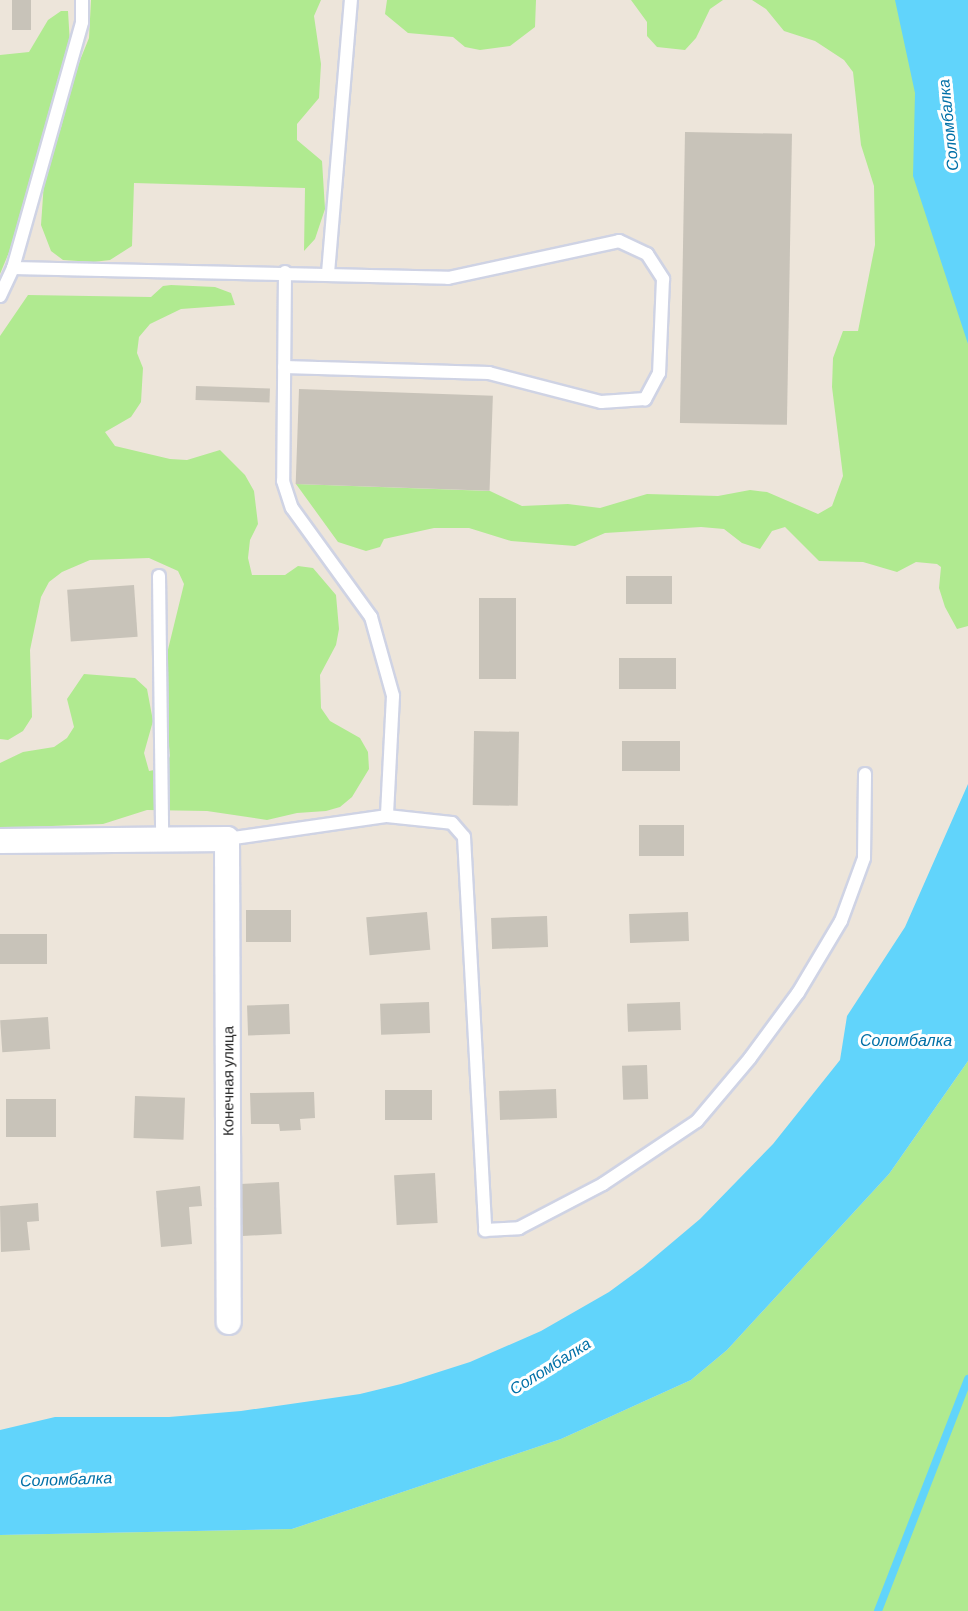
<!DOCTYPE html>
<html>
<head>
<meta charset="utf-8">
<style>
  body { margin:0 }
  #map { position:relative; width:968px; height:1611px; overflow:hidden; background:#ede5da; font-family:Barlow,sans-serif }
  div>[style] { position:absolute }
  .green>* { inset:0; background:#b0ea90 }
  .water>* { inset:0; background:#61d4fb }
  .stream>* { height:8px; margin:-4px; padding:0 4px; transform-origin:4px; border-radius:4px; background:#61d4fb }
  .building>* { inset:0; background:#c8c3b9; transform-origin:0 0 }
  .roads { filter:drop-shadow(2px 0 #cfd3e4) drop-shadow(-2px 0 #cfd3e4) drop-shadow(0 2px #cfd3e4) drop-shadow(0 -2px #cfd3e4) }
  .service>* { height:12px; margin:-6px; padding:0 6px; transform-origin:6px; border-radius:6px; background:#fff }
  .minor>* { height:24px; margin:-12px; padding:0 12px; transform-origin:12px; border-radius:12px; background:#fff }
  span { translate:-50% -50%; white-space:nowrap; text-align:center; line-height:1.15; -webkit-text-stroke:6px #fff; paint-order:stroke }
  .street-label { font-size:15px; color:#2a2a2a }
  .water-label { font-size:16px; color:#0070a7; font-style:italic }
</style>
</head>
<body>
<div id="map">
  <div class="green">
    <div style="clip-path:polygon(91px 0,321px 0,314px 16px,321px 64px,319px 98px,297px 124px,297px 140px,322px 161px,325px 209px,315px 239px,304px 251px,305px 188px,134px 183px,132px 246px,110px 260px,93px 262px,63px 260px,51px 251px,41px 225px,44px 182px,62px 124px,66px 95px,89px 38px)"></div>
    <div style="clip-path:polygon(387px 0,536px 0,535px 27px,510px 46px,480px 50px,465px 47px,453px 37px,408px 33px,385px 14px)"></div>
    <div style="clip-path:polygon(631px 0,723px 0,710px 9px,696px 38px,685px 50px,657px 47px,647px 36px,647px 22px)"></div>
    <div style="clip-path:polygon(752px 0,919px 0,968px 344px,968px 626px,957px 629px,945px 607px,939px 588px,941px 567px,937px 564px,916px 562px,897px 572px,863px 562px,819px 561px,785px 527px,772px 531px,760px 549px,742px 543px,724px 529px,701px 527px,605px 533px,575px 546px,511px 541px,469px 528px,434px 528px,384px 539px,380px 547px,366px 551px,338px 542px,296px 484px,490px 491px,522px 506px,568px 504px,600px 508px,647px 494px,718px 496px,750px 490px,767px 492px,818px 514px,832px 506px,843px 476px,832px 387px,833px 358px,843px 331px,858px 331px,875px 245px,874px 186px,861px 145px,853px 72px,844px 60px,815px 41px,784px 31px,766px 9px)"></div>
    <div style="clip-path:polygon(61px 11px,68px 11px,70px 44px,12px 245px,0 274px,0 55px,29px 52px,48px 20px)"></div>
    <div style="clip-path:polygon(171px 285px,215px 287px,231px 293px,235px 305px,181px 309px,150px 324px,139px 337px,137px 353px,143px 368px,141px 402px,131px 417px,105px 432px,115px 446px,170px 459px,187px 460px,220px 450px,245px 475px,254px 491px,258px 524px,250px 540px,248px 558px,252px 575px,285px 575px,298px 566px,313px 568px,336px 595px,339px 629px,336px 645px,320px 675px,321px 708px,330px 721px,360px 738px,368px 752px,369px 769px,352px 797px,340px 807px,326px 811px,297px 813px,267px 820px,207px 811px,147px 810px,103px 824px,0 828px,0 763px,23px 752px,54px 747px,67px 738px,74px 727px,67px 699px,84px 674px,135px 678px,147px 689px,153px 721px,144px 753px,149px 771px,165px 768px,170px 756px,167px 728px,160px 714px,163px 670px,184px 584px,178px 571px,149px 558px,90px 560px,62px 572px,49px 582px,41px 597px,30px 650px,32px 717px,23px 731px,8px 740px,0 739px,0 336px,28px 295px,151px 297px,163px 286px)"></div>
    <div style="clip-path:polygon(968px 1061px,968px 1611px,0 1611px,0 1535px,292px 1529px,561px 1439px,691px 1380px,727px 1350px,889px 1174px)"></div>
  </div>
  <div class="water">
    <div style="clip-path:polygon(895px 0,968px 0,968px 344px,913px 176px,915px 93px)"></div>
    <div style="clip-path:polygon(968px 784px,968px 1061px,889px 1174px,727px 1350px,691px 1380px,561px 1439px,292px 1529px,0 1535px,0 1430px,55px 1417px,169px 1417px,241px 1411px,360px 1394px,401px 1384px,470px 1362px,541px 1331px,609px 1292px,643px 1267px,700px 1219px,773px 1144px,840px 1060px,847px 1016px,905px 927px)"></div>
  </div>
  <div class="stream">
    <div style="left:878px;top:1611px;width:249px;rotate:-68.8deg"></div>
  </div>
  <div class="building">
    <div style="left:12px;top:0;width:19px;height:30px"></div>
    <div style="left:685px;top:132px;width:107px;height:291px;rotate:1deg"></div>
    <div style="left:196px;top:386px;width:74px;height:14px;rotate:2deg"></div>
    <div style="left:299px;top:389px;width:194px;height:95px;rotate:2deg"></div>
    <div style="left:626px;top:576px;width:46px;height:28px"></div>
    <div style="left:134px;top:585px;width:52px;height:67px;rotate:86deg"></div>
    <div style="left:479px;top:598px;width:37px;height:81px"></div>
    <div style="left:619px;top:658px;width:57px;height:31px"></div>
    <div style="left:474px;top:731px;width:45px;height:74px;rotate:1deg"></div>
    <div style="left:622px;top:741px;width:58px;height:30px"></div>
    <div style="left:639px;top:825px;width:45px;height:31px"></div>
    <div style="left:291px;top:910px;width:32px;height:45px;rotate:90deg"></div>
    <div style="left:427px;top:912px;width:38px;height:61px;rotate:85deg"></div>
    <div style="left:688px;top:912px;width:29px;height:59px;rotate:88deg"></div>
    <div style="left:547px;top:916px;width:31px;height:56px;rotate:88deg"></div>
    <div style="left:47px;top:934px;width:30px;height:47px;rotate:90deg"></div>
    <div style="left:429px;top:1002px;width:31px;height:49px;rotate:88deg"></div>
    <div style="left:680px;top:1002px;width:28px;height:53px;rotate:88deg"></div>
    <div style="left:289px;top:1004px;width:30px;height:42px;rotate:88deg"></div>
    <div style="left:48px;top:1017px;width:32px;height:48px;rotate:86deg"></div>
    <div style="left:647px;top:1065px;width:34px;height:25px;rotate:88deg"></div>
    <div style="left:556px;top:1089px;width:29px;height:57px;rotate:88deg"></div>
    <div style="left:385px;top:1090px;width:47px;height:30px"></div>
    <div style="clip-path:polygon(314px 1092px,315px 1118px,300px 1119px,301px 1130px,280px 1131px,279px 1124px,251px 1124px,250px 1093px)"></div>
    <div style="left:135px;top:1096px;width:50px;height:42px;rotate:2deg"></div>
    <div style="left:6px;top:1099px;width:50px;height:38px"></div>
    <div style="left:435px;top:1173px;width:50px;height:41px;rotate:87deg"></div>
    <div style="left:279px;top:1182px;width:52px;height:39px;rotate:87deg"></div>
    <div style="clip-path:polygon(200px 1186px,202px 1206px,189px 1207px,192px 1244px,161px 1247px,156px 1191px)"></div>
    <div style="clip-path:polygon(38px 1203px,39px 1221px,27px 1222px,30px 1250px,1px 1252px,0 1206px)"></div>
  </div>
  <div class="roads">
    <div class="service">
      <div style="left:13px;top:268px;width:435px;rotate:1.3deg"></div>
      <div style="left:448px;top:278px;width:175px;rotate:-12.2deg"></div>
      <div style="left:619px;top:241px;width:31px;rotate:25deg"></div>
      <div style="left:647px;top:254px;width:30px;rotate:57deg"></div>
      <div style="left:663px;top:279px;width:94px;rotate:92.4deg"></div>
      <div style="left:659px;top:373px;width:30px;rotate:118deg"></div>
      <div style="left:645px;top:399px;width:44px;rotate:176.1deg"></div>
      <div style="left:601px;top:402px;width:116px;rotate:-165.5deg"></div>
      <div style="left:489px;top:373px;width:205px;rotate:-178.3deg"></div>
      <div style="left:285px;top:272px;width:209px;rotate:90.5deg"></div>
      <div style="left:283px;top:481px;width:28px;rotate:72deg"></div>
      <div style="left:292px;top:508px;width:135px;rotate:54.1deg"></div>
      <div style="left:371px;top:617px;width:82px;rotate:74.4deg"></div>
      <div style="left:393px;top:696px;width:120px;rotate:92.9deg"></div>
      <div style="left:328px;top:273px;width:274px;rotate:-85.2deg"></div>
      <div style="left:0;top:296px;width:31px;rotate:-65deg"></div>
      <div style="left:13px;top:268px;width:255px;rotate:-74.3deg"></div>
      <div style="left:82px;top:22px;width:22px;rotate:-90deg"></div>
      <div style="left:159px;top:576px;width:264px;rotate:89.3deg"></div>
      <div style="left:227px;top:839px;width:162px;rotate:-8.2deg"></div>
      <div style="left:387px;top:816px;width:65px;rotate:6.1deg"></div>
      <div style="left:452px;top:823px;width:18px;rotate:49deg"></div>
      <div style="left:464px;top:837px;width:394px;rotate:86.9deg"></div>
      <div style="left:485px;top:1230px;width:34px;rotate:-3deg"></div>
      <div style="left:519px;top:1228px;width:95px;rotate:-27.6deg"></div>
      <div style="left:603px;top:1184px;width:113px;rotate:-33.8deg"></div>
      <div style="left:697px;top:1121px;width:82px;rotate:-49.9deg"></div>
      <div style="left:750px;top:1058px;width:81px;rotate:-53.6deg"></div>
      <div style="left:798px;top:993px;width:84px;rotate:-59.2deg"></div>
      <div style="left:841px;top:921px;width:67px;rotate:-69.9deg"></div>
      <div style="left:864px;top:858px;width:84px;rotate:-89.3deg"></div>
    </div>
    <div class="minor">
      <div style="left:0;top:841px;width:227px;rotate:-0.5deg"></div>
      <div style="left:227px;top:839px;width:483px;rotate:89.8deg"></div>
    </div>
  </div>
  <div class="street-label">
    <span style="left:228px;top:1081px;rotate:-90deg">Конечная улица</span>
  </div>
  <div class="water-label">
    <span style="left:948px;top:125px;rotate:-96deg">Соломбалка</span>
    <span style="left:906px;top:1040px">Соломбалка</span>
    <span style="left:550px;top:1366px;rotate:-32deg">Соломбалка</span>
    <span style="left:66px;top:1479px;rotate:-2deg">Соломбалка</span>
  </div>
</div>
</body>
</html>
